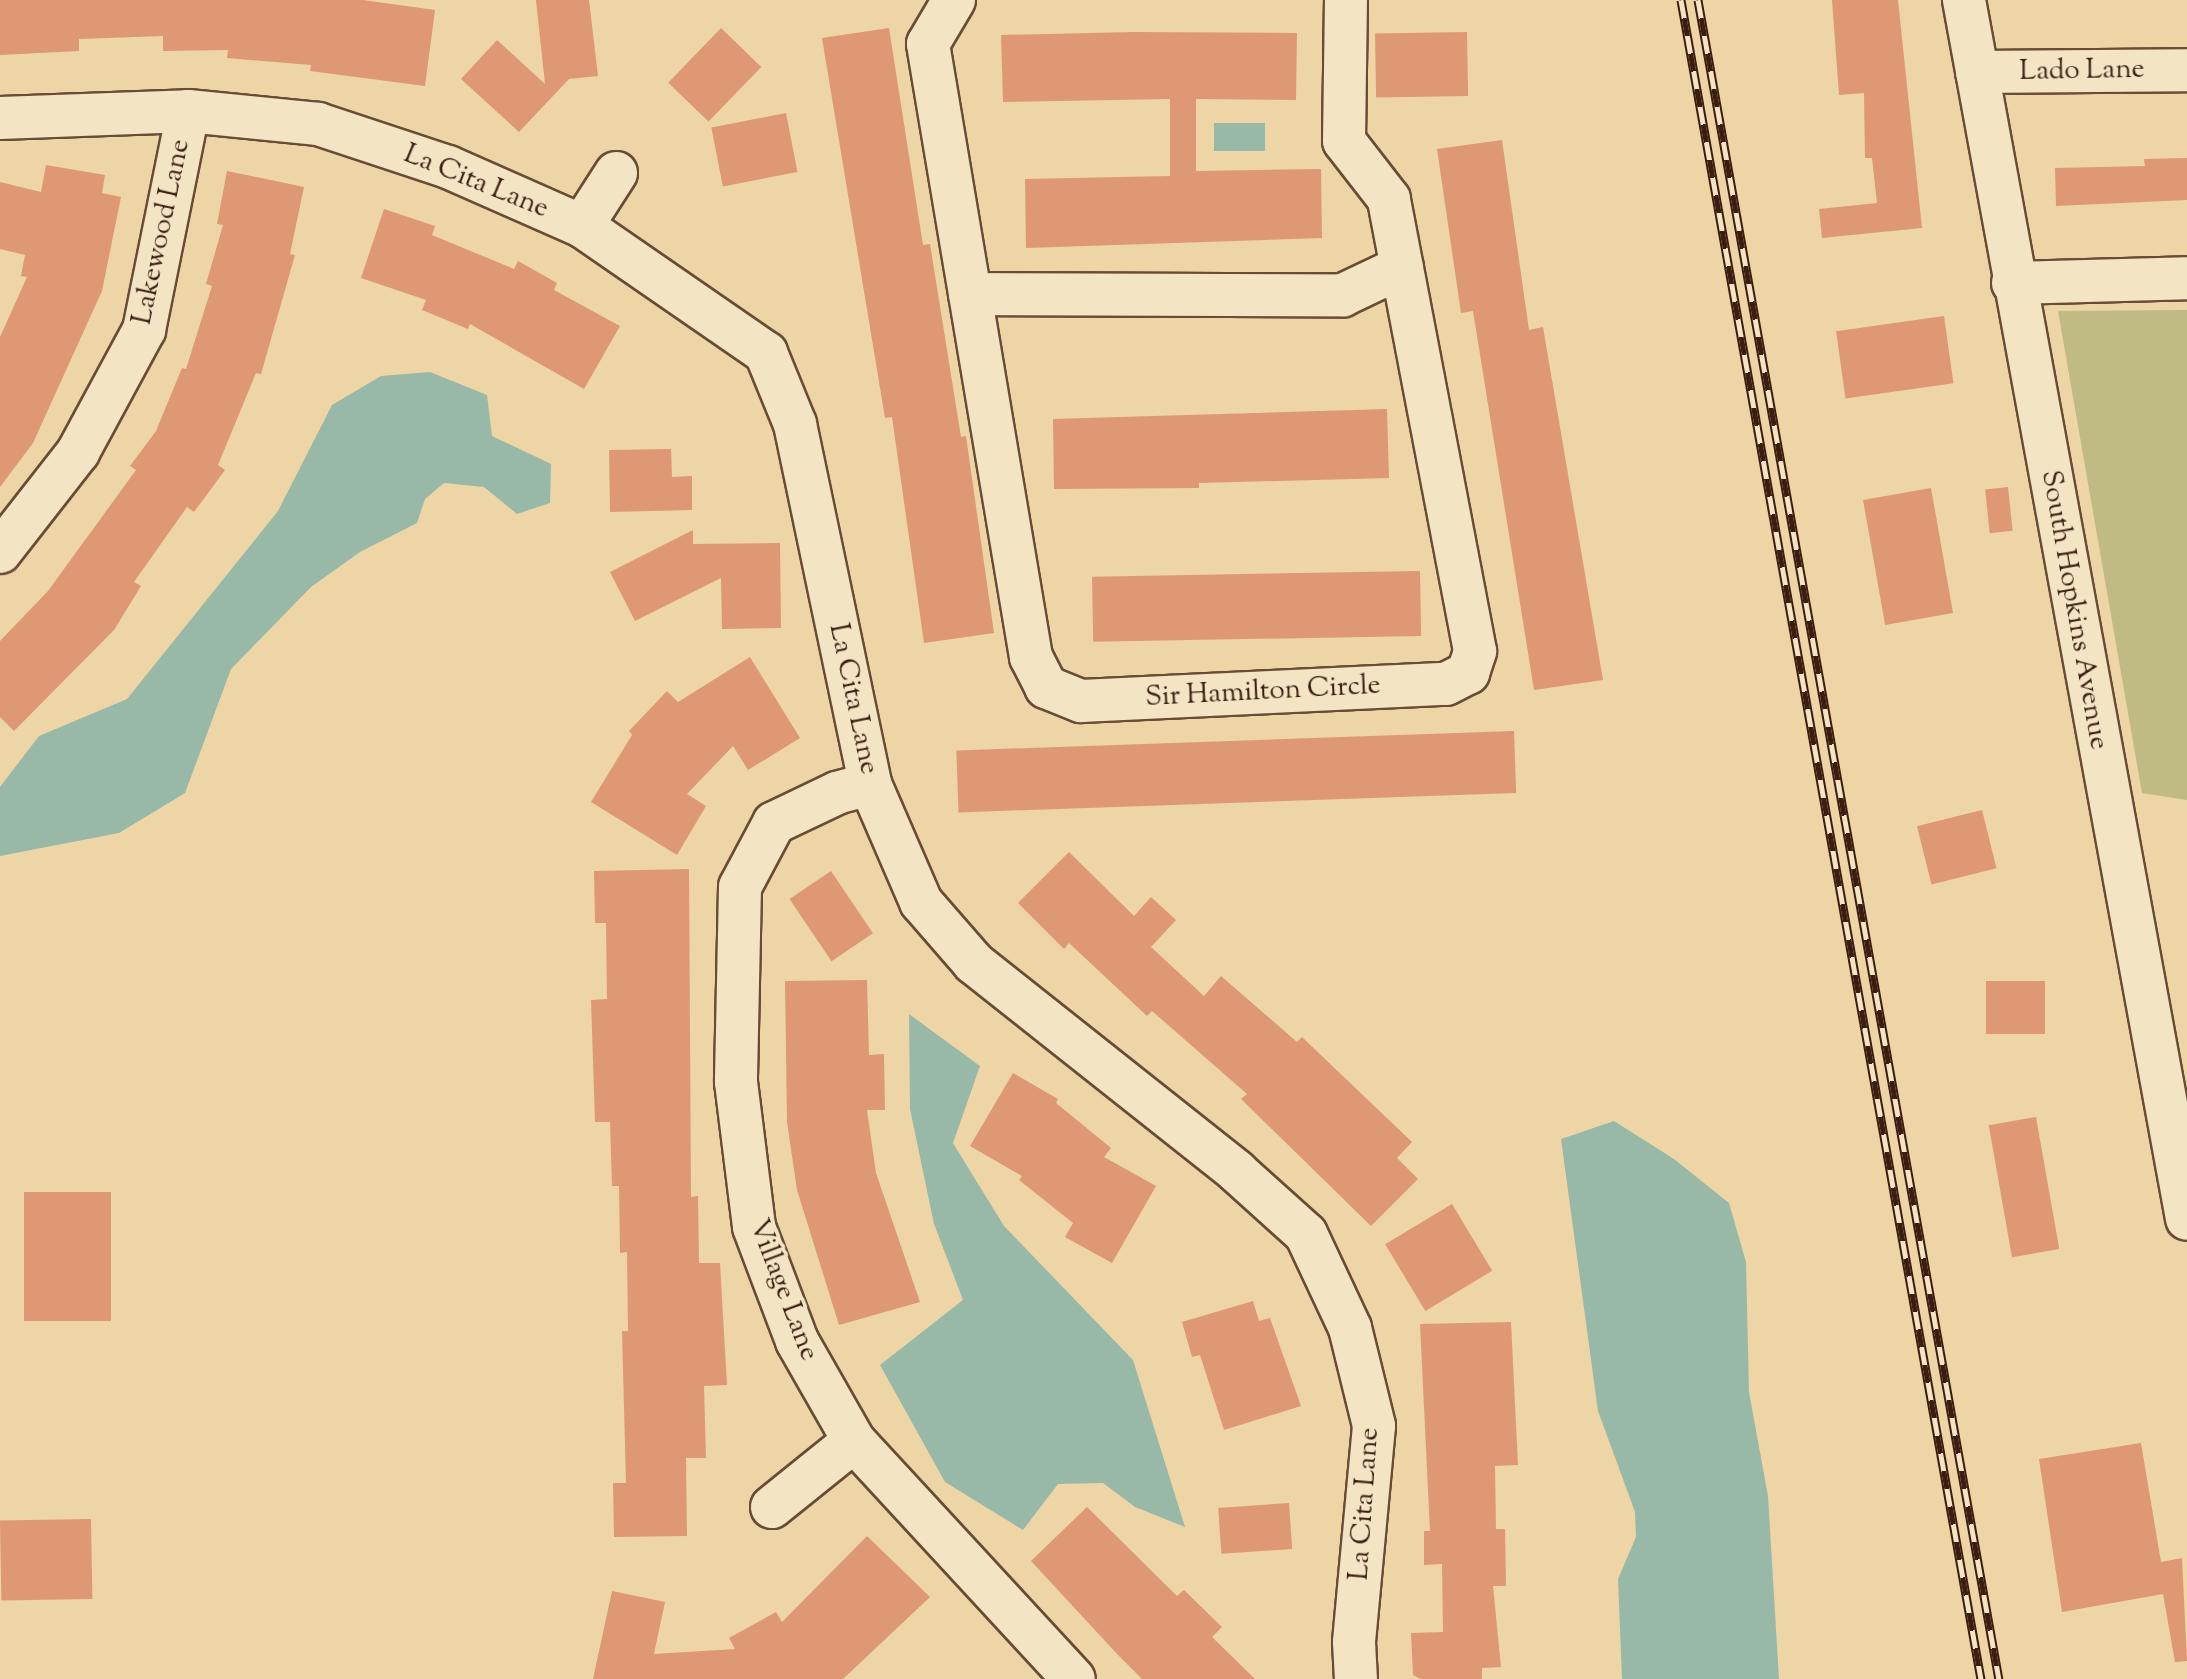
<!DOCTYPE html>
<html>
<head>
<meta charset="utf-8">
<style>
  body { margin:0 }
  #map { position:relative; width:2187px; height:1679px; overflow:hidden; background:#edd5a5; font-family:"Sorts Mill Goudy",serif }
  div>[style] { position:absolute }
  .green>* { inset:0; background:#bfbb82 }
  .water>* { inset:0; background:#99b9a8; transform-origin:0 0 }
  .building>* { inset:0; background:#de9874; transform-origin:0 0 }
  .roads { filter:drop-shadow(2px 0 #684c36) drop-shadow(-2px 0 #684c36) drop-shadow(0 2px #684c36) drop-shadow(0 -2px #684c36) }
  .minor>* { height:42px; margin:-21px; padding:0 21px; transform-origin:21px; border-radius:21px; background:#f3e4c4 }
  .rail>* { height:9px; margin-top:-4.5px; transform-origin:0; background:repeating-linear-gradient(90deg,#f3e4c4 0 18px,#3b1e11 0 36px); box-sizing:border-box; border-block:2px solid #3b1e11 }
  span { translate:-50% -50%; white-space:nowrap; text-align:center; line-height:1.15; -webkit-text-stroke:7px #f3e4c4; paint-order:stroke }
  .street-label { font-size:28px; color:#3b1e11 }
</style>
</head>
<body>
<div id="map">
  <div class="green">
    <div style="clip-path:polygon(2187px 310px,2187px 800px,2142px 793px,2058px 311px)"></div>
  </div>
  <div class="water">
    <div style="left:1214px;top:123px;width:51px;height:28px"></div>
    <div style="clip-path:polygon(430px 372px,487px 395px,492px 436px,551px 464px,550px 503px,517px 514px,484px 487px,444px 483px,425px 499px,417px 523px,360px 552px,311px 587px,231px 669px,185px 793px,119px 833px,0 856px,0 787px,39px 736px,127px 699px,278px 511px,332px 405px,381px 376px)"></div>
    <div style="clip-path:polygon(909px 1014px,980px 1066px,953px 1143px,1004px 1226px,1133px 1360px,1185px 1527px,1135px 1507px,1103px 1483px,1058px 1484px,1023px 1530px,945px 1482px,880px 1365px,963px 1300px,934px 1224px,910px 1109px)"></div>
    <div style="clip-path:polygon(1614px 1121px,1674px 1159px,1729px 1203px,1746px 1262px,1749px 1392px,1768px 1496px,1779px 1679px,1622px 1679px,1618px 1579px,1636px 1537px,1635px 1512px,1598px 1411px,1561px 1139px)"></div>
  </div>
  <div class="building">
    <div style="clip-path:polygon(0 0,363px 0,435px 10px,425px 86px,310px 71px,311px 65px,227px 58px,228px 50px,163px 51px,163px 36px,79px 39px,79px 51px,0 55px)"></div>
    <div style="clip-path:polygon(536px 0,589px 0,598px 76px,569px 79px,519px 132px,461px 79px,497px 40px,545px 84px)"></div>
    <div style="clip-path:polygon(1832px 0,1898px 0,1922px 228px,1822px 238px,1819px 209px,1877px 203px,1872px 158px,1865px 158px,1864px 93px,1839px 95px)"></div>
    <div style="left:721px;top:28px;width:56px;height:76px;rotate:44deg"></div>
    <div style="clip-path:polygon(889px 28px,923px 245px,930px 244px,961px 437px,966px 436px,994px 633px,924px 643px,892px 417px,885px 418px,822px 38px)"></div>
    <div style="clip-path:polygon(1134px 32px,1297px 33px,1296px 100px,1196px 99px,1196px 171px,1321px 169px,1322px 238px,1026px 248px,1025px 179px,1170px 176px,1170px 99px,1003px 102px,1001px 35px)"></div>
    <div style="left:1467px;top:32px;width:64px;height:92px;rotate:89deg"></div>
    <div style="left:786px;top:113px;width:60px;height:76px;rotate:79deg"></div>
    <div style="clip-path:polygon(1502px 140px,1529px 330px,1543px 327px,1603px 680px,1534px 690px,1473px 311px,1461px 313px,1437px 149px)"></div>
    <div style="clip-path:polygon(2187px 158px,2187px 200px,2056px 206px,2055px 168px,2145px 166px,2144px 159px)"></div>
    <div style="clip-path:polygon(46px 165px,105px 175px,102px 193px,121px 197px,102px 291px,33px 443px,0 487px,0 337px,27px 277px,21px 276px,25px 255px,0 249px,0 182px,41px 192px)"></div>
    <div style="clip-path:polygon(227px 171px,304px 187px,290px 254px,295px 255px,261px 374px,256px 373px,218px 465px,225px 470px,194px 512px,187px 507px,134px 582px,141px 586px,114px 630px,14px 731px,0 717px,0 641px,48px 591px,136px 470px,130px 466px,156px 431px,182px 368px,186px 369px,212px 286px,206px 284px,223px 225px,217px 224px)"></div>
    <div style="clip-path:polygon(384px 209px,435px 226px,432px 235px,514px 269px,518px 261px,557px 283px,554px 290px,620px 326px,584px 389px,470px 324px,468px 329px,422px 310px,426px 300px,361px 278px)"></div>
    <div style="left:1944px;top:316px;width:68px;height:109px;rotate:82deg"></div>
    <div style="clip-path:polygon(1387px 409px,1389px 478px,1199px 483px,1199px 488px,1054px 489px,1053px 419px)"></div>
    <div style="clip-path:polygon(671px 449px,672px 477px,692px 476px,692px 510px,610px 512px,609px 450px)"></div>
    <div style="left:2008px;top:487px;width:44px;height:23px;rotate:84deg"></div>
    <div style="left:1931px;top:488px;width:127px;height:69px;rotate:80deg"></div>
    <div style="clip-path:polygon(693px 530px,693px 544px,780px 543px,781px 628px,722px 629px,721px 578px,635px 621px,610px 572px)"></div>
    <div style="left:1420px;top:571px;width:65px;height:328px;rotate:89deg"></div>
    <div style="clip-path:polygon(750px 657px,800px 738px,748px 770px,733px 746px,687px 794px,706px 806px,677px 855px,591px 802px,632px 735px,629px 731px,667px 691px,678px 702px)"></div>
    <div style="left:1514px;top:731px;width:62px;height:558px;rotate:88deg"></div>
    <div style="left:1982px;top:810px;width:60px;height:67px;rotate:76deg"></div>
    <div style="clip-path:polygon(1069px 852px,1134px 916px,1151px 897px,1176px 920px,1151px 947px,1204px 996px,1221px 976px,1297px 1042px,1302px 1037px,1412px 1142px,1397px 1158px,1418px 1179px,1371px 1226px,1241px 1099px,1247px 1094px,1152px 1011px,1147px 1016px,1069px 943px,1064px 949px,1018px 903px)"></div>
    <div style="clip-path:polygon(689px 869px,691px 1197px,698px 1196px,699px 1263px,720px 1263px,727px 1385px,704px 1386px,706px 1458px,686px 1458px,687px 1536px,614px 1537px,613px 1483px,626px 1483px,622px 1331px,628px 1331px,627px 1252px,620px 1253px,619px 1186px,612px 1186px,610px 1122px,595px 1122px,591px 1000px,607px 999px,606px 923px,595px 923px,594px 871px)"></div>
    <div style="left:831px;top:871px;width:75px;height:50px;rotate:56deg"></div>
    <div style="clip-path:polygon(867px 980px,869px 1055px,884px 1054px,885px 1110px,867px 1110px,876px 1173px,920px 1302px,839px 1325px,797px 1190px,787px 1122px,785px 981px)"></div>
    <div style="left:1986px;top:981px;width:59px;height:53px"></div>
    <div style="clip-path:polygon(1013px 1073px,1058px 1099px,1056px 1103px,1111px 1148px,1104px 1157px,1156px 1186px,1112px 1263px,1065px 1237px,1073px 1223px,1019px 1180px,1022px 1176px,970px 1146px)"></div>
    <div style="left:2036px;top:1117px;width:134px;height:48px;rotate:80deg"></div>
    <div style="left:111px;top:1192px;width:129px;height:87px;rotate:90deg"></div>
    <div style="left:1452px;top:1204px;width:78px;height:78px;rotate:59deg"></div>
    <div style="clip-path:polygon(1253px 1301px,1259px 1321px,1270px 1318px,1301px 1406px,1224px 1430px,1200px 1355px,1192px 1357px,1182px 1322px)"></div>
    <div style="clip-path:polygon(1511px 1322px,1518px 1465px,1495px 1466px,1496px 1529px,1505px 1529px,1506px 1586px,1493px 1586px,1501px 1667px,1482px 1668px,1482px 1679px,1421px 1679px,1413px 1675px,1411px 1633px,1443px 1632px,1442px 1564px,1424px 1565px,1424px 1531px,1430px 1531px,1420px 1324px)"></div>
    <div style="clip-path:polygon(2141px 1443px,2161px 1562px,2182px 1558px,2187px 1661px,2175px 1662px,2163px 1594px,2062px 1612px,2039px 1459px)"></div>
    <div style="left:1289px;top:1503px;width:46px;height:71px;rotate:86deg"></div>
    <div style="clip-path:polygon(1087px 1507px,1177px 1596px,1184px 1590px,1222px 1627px,1212px 1637px,1255px 1679px,1142px 1679px,1119px 1656px,1031px 1561px)"></div>
    <div style="left:91px;top:1519px;width:80px;height:91px;rotate:89deg"></div>
    <div style="clip-path:polygon(867px 1536px,930px 1597px,843px 1679px,593px 1679px,612px 1591px,665px 1602px,654px 1654px,735px 1649px,729px 1638px,776px 1612px,782px 1622px)"></div>
  </div>
  <div class="roads">
    <div class="minor">
      <div style="left:954px;top:0;width:51px;rotate:120.6deg"></div>
      <div style="left:928px;top:44px;width:622px;rotate:80.46deg"></div>
      <div style="left:1031px;top:657px;width:34px;rotate:63deg"></div>
      <div style="left:1046px;top:687px;width:38px;rotate:22deg"></div>
      <div style="left:1081px;top:701px;width:365px;rotate:-2.7deg"></div>
      <div style="left:1446px;top:684px;width:25px;rotate:-27deg"></div>
      <div style="left:1468px;top:673px;width:23px;rotate:-72deg"></div>
      <div style="left:1475px;top:651px;width:460px;rotate:-100.8deg"></div>
      <div style="left:1389px;top:199px;width:73px;rotate:-127.8deg"></div>
      <div style="left:1344px;top:141px;width:141px;rotate:-89.2deg"></div>
      <div style="left:1964px;top:0;width:1239px;rotate:79.63deg"></div>
      <div style="left:1977px;top:72px;width:210px;rotate:-0.5deg"></div>
      <div style="left:0;top:118px;width:188px;rotate:-2.1deg"></div>
      <div style="left:188px;top:111px;width:131px;rotate:5.7deg"></div>
      <div style="left:318px;top:124px;width:137px;rotate:18.3deg"></div>
      <div style="left:448px;top:167px;width:146px;rotate:23.8deg"></div>
      <div style="left:582px;top:226px;width:224px;rotate:34.6deg"></div>
      <div style="left:766px;top:353px;width:77px;rotate:67.8deg"></div>
      <div style="left:795px;top:424px;width:368px;rotate:78.2deg"></div>
      <div style="left:870px;top:784px;width:129px;rotate:66.6deg"></div>
      <div style="left:921px;top:902px;width:81px;rotate:49deg"></div>
      <div style="left:974px;top:963px;width:335px;rotate:38.4deg"></div>
      <div style="left:1236px;top:1171px;width:94px;rotate:42deg"></div>
      <div style="left:1306px;top:1234px;width:104px;rotate:64.9deg"></div>
      <div style="left:1350px;top:1328px;width:101px;rotate:76.2deg"></div>
      <div style="left:1374px;top:1426px;width:217px;rotate:95.3deg"></div>
      <div style="left:1354px;top:1642px;width:37px;rotate:87deg"></div>
      <div style="left:582px;top:226px;width:63px;rotate:-57.3deg"></div>
      <div style="left:2013px;top:283px;width:174px;rotate:-1.6deg"></div>
      <div style="left:970px;top:294px;width:373px;rotate:0.2deg"></div>
      <div style="left:1343px;top:295px;width:65px;rotate:-25.4deg"></div>
      <div style="left:0;top:552px;width:127px;rotate:-52deg"></div>
      <div style="left:78px;top:452px;width:139px;rotate:-61.6deg"></div>
      <div style="left:144px;top:330px;width:223px;rotate:-78.6deg"></div>
      <div style="left:870px;top:784px;width:34px;rotate:165deg"></div>
      <div style="left:837px;top:793px;width:70px;rotate:154.5deg"></div>
      <div style="left:774px;top:823px;width:72px;rotate:118deg"></div>
      <div style="left:740px;top:887px;width:195px;rotate:91.2deg"></div>
      <div style="left:736px;top:1082px;width:146px;rotate:82.9deg"></div>
      <div style="left:754px;top:1227px;width:122px;rotate:69.3deg"></div>
      <div style="left:797px;top:1341px;width:115px;rotate:60.3deg"></div>
      <div style="left:854px;top:1441px;width:324px;rotate:47.3deg"></div>
      <div style="left:772px;top:1507px;width:105px;rotate:-38.8deg"></div>
    </div>
  </div>
  <div class="rail">
    <div style="left:1681px;top:0;width:1706px;rotate:79.87deg"></div>
    <div style="left:1698px;top:0;width:1706px;rotate:79.84deg"></div>
  </div>
  <div class="street-label">
    <span style="left:2082px;top:71px;rotate:-1deg">Lado Lane</span>
    <span style="left:476px;top:182px;rotate:22deg">La Cita Lane</span>
    <span style="left:162px;top:232px;rotate:-78deg">Lakewood Lane</span>
    <span style="left:2074px;top:610px;rotate:80deg">South Hopkins Avenue</span>
    <span style="left:1263px;top:692px;rotate:-3deg">Sir Hamilton Circle</span>
    <span style="left:853px;top:699px;rotate:78deg">La Cita Lane</span>
    <span style="left:783px;top:1290px;rotate:69deg">Village Lane</span>
    <span style="left:1365px;top:1504px;rotate:-86deg">La Cita Lane</span>
  </div>
</div>
</body>
</html>
